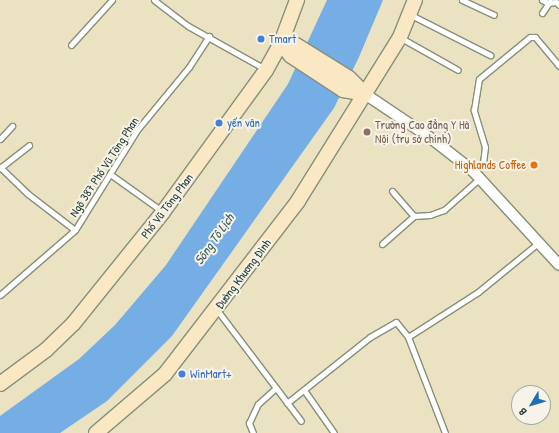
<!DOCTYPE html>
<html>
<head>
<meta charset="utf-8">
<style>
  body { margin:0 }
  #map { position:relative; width:559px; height:433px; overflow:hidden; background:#ebe2c2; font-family:"Patrick Hand",sans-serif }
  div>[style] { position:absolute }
  .water>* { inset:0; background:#74aee5 }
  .roads { filter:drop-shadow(1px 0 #85907b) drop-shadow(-1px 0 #85907b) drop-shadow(0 1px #85907b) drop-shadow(0 -1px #85907b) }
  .service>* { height:5px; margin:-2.5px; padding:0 2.5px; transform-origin:2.5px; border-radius:2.5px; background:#fff }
  .minor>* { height:10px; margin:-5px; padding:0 5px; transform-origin:5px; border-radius:5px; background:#fff }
  .secondary>* { height:14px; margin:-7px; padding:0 7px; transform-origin:7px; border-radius:7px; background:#fae7c3 }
  .dots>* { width:11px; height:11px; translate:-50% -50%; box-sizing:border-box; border:2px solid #f7f3e8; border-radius:50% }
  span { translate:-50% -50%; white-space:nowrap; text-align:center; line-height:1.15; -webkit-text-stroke:4px #f7f3e8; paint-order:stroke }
  .shop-label { font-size:12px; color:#366cbe }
  .left { translate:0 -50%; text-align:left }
  .education-label { font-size:12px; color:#785e54 }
  .food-label { font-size:12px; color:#c56008 }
  .right { translate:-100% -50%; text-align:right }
  .street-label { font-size:12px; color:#1f3d34 }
  .water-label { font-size:13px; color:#345960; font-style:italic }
  .north { position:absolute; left:511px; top:385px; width:40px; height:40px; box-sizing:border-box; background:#f7f3e8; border:1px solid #a1aaa0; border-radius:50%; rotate:232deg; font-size:11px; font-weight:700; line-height:16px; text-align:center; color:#1f3d34 }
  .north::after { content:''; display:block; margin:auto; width:14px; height:18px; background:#1f6fb2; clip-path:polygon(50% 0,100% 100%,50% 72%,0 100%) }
</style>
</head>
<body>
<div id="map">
  <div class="water">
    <div style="clip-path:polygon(327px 0,383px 0,359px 57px,334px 108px,172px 336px,107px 401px,60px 433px,0 433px,0 416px,79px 359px,115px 325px,166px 265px,288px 84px)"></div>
  </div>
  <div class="roads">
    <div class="service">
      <div style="left:154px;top:0;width:43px;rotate:37.4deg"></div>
      <div style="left:188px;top:26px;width:88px;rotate:29.2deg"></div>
      <div style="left:462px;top:0;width:35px;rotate:25deg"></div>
      <div style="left:542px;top:0;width:7px;rotate:27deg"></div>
      <div style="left:548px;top:3px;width:8px;rotate:-7deg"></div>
      <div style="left:556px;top:2px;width:4px;rotate:45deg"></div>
      <div style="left:542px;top:13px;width:14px;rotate:-56deg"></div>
      <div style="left:411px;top:15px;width:89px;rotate:26.9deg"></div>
      <div style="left:401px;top:38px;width:65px;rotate:29.3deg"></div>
      <div style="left:71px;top:45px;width:61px;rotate:-47.7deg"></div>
      <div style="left:0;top:139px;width:18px;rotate:-47deg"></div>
      <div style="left:0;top:167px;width:39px;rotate:44deg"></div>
      <div style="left:28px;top:194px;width:59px;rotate:37.5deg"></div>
      <div style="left:0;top:168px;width:37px;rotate:-38deg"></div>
      <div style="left:473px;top:171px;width:13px;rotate:-39deg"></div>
      <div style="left:483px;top:163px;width:16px;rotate:-83deg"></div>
      <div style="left:485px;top:147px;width:39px;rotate:-107deg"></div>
      <div style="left:474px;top:110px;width:31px;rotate:-81deg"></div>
      <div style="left:479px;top:79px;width:66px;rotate:-39.5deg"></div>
      <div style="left:530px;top:37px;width:5px"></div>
      <div style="left:535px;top:37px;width:38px;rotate:50deg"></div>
      <div style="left:110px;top:174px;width:65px;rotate:35.6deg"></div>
      <div style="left:392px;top:191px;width:33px;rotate:49deg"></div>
      <div style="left:382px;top:244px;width:43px;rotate:-41.2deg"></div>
      <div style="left:414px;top:216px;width:16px;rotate:-4deg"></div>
      <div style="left:430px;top:215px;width:15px;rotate:-20deg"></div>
      <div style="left:444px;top:210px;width:48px;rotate:-41.6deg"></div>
      <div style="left:0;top:295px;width:99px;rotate:-40.9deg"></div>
      <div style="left:75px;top:230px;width:118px;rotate:-58.2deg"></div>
      <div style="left:137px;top:130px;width:82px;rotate:-50.5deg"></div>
      <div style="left:189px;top:67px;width:37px;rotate:-57deg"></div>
      <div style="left:217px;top:310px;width:139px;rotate:52.9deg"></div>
      <div style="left:408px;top:337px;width:83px;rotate:-32.7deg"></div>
      <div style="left:478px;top:292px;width:77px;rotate:-39.2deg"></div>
      <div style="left:304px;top:390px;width:52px;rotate:55.1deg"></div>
      <div style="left:287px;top:403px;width:106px;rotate:-38.5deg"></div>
      <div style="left:370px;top:337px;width:30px;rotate:-30deg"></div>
      <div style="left:396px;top:322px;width:19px;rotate:51deg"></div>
      <div style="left:408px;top:337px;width:103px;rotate:68.9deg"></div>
      <div style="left:253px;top:433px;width:11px;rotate:-112deg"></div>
      <div style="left:249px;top:423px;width:21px;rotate:-65deg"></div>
      <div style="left:258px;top:404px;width:24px;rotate:-42deg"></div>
    </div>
    <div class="minor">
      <div style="left:365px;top:94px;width:81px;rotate:33.9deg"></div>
      <div style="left:432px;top:139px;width:52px;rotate:38deg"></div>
      <div style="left:473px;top:171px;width:127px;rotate:47.5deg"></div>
    </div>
    <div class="secondary">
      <div style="left:281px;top:43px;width:16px;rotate:52deg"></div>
      <div style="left:291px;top:56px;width:62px;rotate:33.2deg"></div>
      <div style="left:343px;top:90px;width:22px;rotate:10deg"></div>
      <div style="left:281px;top:43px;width:15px;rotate:8deg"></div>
      <div style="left:296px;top:45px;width:62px;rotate:31.9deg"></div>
      <div style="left:349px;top:78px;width:23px;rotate:45deg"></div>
      <div style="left:0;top:384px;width:57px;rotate:-36.5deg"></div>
      <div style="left:46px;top:350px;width:37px;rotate:-44deg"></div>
      <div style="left:73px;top:324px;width:144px;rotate:-51.2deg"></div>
      <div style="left:163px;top:212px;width:175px;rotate:-54deg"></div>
      <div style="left:266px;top:70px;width:31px;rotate:-61deg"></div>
      <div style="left:281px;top:43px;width:46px;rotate:-69.6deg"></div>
      <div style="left:96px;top:433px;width:91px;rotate:-40.5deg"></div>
      <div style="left:165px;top:374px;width:218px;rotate:-52.4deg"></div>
      <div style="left:298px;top:201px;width:193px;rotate:-58.1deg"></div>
      <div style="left:400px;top:37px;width:40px;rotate:-68deg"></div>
    </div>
  </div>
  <div class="dots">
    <div style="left:261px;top:39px;background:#3f7fe0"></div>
    <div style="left:219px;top:123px;background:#3f7fe0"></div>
    <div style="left:367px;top:132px;background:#8d6e63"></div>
    <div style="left:534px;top:165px;background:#e8710a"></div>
    <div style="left:182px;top:374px;background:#3f7fe0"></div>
  </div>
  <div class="shop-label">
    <span class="left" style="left:269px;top:39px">Tmart</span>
    <span class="left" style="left:227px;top:123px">yến vân</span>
    <span class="left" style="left:190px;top:374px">WinMart+</span>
  </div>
  <div class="education-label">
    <span class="left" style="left:375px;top:132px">Trường Cao đẳng Y Hà<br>Nội (trụ sở chính)</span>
  </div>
  <div class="food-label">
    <span class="right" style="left:526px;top:165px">Highlands Coffee</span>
  </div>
  <div class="street-label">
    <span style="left:104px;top:167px;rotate:-57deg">Ngõ 387 Phố Vũ Tông Phan</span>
    <span style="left:167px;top:206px;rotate:-53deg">Phố Vũ Tông Phan</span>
    <span style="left:243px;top:274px;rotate:-53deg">Đường Khương Đình</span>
  </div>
  <div class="water-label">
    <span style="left:214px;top:239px;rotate:-55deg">Sông Tô Lịch</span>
  </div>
  <div class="north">B</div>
</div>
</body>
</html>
